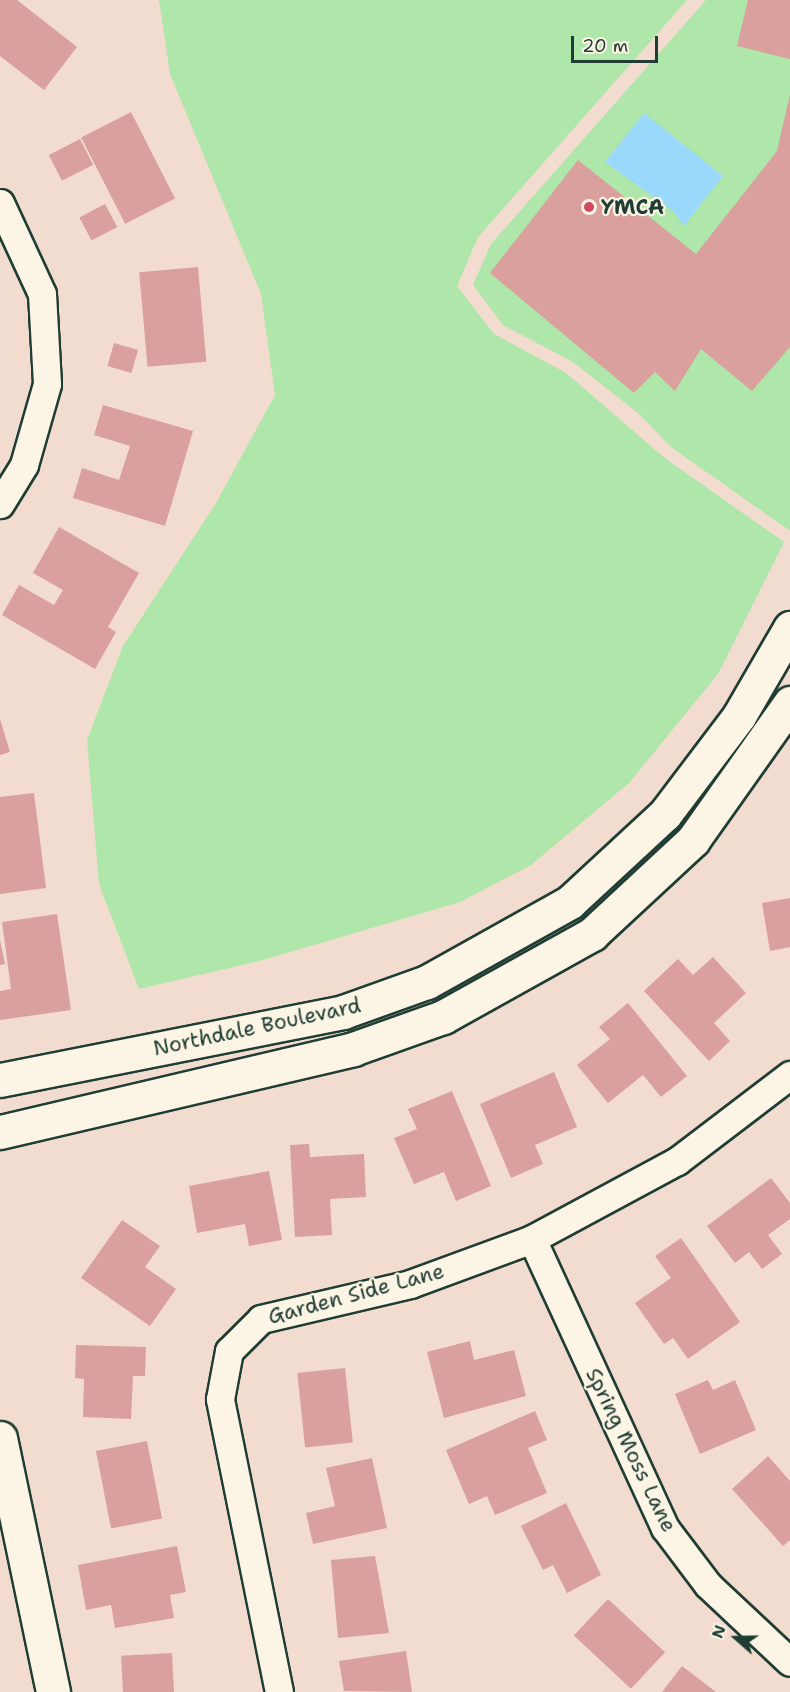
<!DOCTYPE html>
<html>
<head>
<meta charset="utf-8">
<style>
  body { margin:0 }
  #map { position:relative; width:790px; height:1692px; overflow:hidden; background:#f2dccf; font-family:"Shantell Sans",sans-serif }
  div>[style] { position:absolute }
  .green>* { inset:0; background:#afe6a9 }
  .water>* { inset:0; background:#9ad8fc }
  .building>* { inset:0; background:#daa09d; transform-origin:0 0 }
  .roads { filter:drop-shadow(2px 0 #1f3d34) drop-shadow(-2px 0 #1f3d34) drop-shadow(0 2px #1f3d34) drop-shadow(0 -2px #1f3d34) }
  .minor>* { height:27px; margin:-13.5px; padding:0 13.5px; transform-origin:13.5px; border-radius:13.5px; background:#fcf5e5 }
  .tertiary>* { height:33px; margin:-16.5px; padding:0 16.5px; transform-origin:16.5px; border-radius:16.5px; background:#fcf5e5 }
  .dots>* { width:16px; height:16px; translate:-50% -50%; box-sizing:border-box; border:3px solid #fcf5e5; border-radius:50% }
  span { translate:-50% -50%; white-space:nowrap; text-align:center; line-height:1.15; -webkit-text-stroke:4.5px #fcf5e5; paint-order:stroke }
  .poi-label { font-size:21px; color:#1f3d34; font-weight:700 }
  .left { translate:0 -50%; text-align:left }
  .street-label { font-size:21px; color:#1f3d34 }
  .north { position:absolute; left:706px; top:1608px; width:60px; height:60px; -webkit-text-stroke:4px #fcf5e5; paint-order:stroke; rotate:290deg; font-size:16px; font-weight:700; line-height:24px; text-align:center; color:#1f3d34 }
  .north::after { content:''; display:block; margin:auto; width:21px; height:27px; background:#1f3d34; clip-path:polygon(50% 0,100% 100%,50% 72%,0 100%) }
  .scale { position:absolute; left:571px; top:36px; width:87px; height:27px; box-sizing:border-box; border:3px solid #1f3d34; border-top:0; padding-left:8px; font-size:18px; line-height:21px; white-space:nowrap; color:#1f3d34; -webkit-text-stroke:4px #fcf5e5; paint-order:stroke }
</style>
</head>
<body>
<div id="map">
  <div class="green">
    <div style="clip-path:polygon(159px 0,687px 0,478px 237px,457px 286px,494px 334px,566px 373px,666px 459px,784px 542px,718px 674px,629px 783px,531px 865px,460px 902px,263px 960px,139px 989px,99px 884px,87px 740px,123px 646px,216px 503px,275px 395px,261px 294px,170px 74px)"></div>
    <div style="clip-path:polygon(706px 0,790px 0,790px 531px,671px 447px,638px 413px,573px 362px,503px 325px,473px 285px,491px 244px)"></div>
  </div>
  <div class="water">
    <div style="clip-path:polygon(644px 113px,723px 176px,684px 226px,673px 211px,605px 162px)"></div>
  </div>
  <div class="building">
    <div style="clip-path:polygon(0 0,17px 0,77px 47px,44px 90px,0 56px)"></div>
    <div style="clip-path:polygon(748px 0,790px 0,790px 59px,737px 46px)"></div>
    <div style="clip-path:polygon(790px 94px,790px 347px,752px 391px,701px 349px,675px 391px,655px 372px,634px 393px,490px 273px,578px 160px,696px 254px,777px 151px)"></div>
    <div style="left:131px;top:112px;width:97px;height:56px;rotate:63deg"></div>
    <div style="left:80px;top:139px;width:29px;height:35px;rotate:63deg"></div>
    <div style="left:105px;top:204px;width:26px;height:29px;rotate:62deg"></div>
    <div style="left:198px;top:267px;width:95px;height:59px;rotate:85deg"></div>
    <div style="left:114px;top:343px;width:25px;height:24px;rotate:16deg"></div>
    <div style="clip-path:polygon(103px 405px,193px 431px,165px 526px,73px 498px,82px 468px,119px 480px,130px 446px,94px 435px)"></div>
    <div style="clip-path:polygon(59px 527px,139px 573px,108px 627px,116px 632px,95px 669px,2px 615px,19px 585px,54px 605px,63px 590px,33px 573px)"></div>
    <div style="clip-path:polygon(0 719px,10px 752px,0 755px)"></div>
    <div style="clip-path:polygon(34px 793px,46px 888px,0 894px,0 797px)"></div>
    <div style="clip-path:polygon(790px 898px,790px 947px,770px 951px,762px 903px)"></div>
    <div style="clip-path:polygon(57px 914px,71px 1010px,0 1020px,0 991px,11px 989px,2px 922px)"></div>
    <div style="clip-path:polygon(0 940px,5px 964px,0 965px)"></div>
    <div style="clip-path:polygon(713px 957px,746px 993px,714px 1023px,730px 1041px,709px 1061px,644px 991px,678px 959px,693px 975px)"></div>
    <div style="clip-path:polygon(628px 1003px,687px 1076px,661px 1097px,643px 1075px,608px 1103px,577px 1065px,610px 1039px,599px 1027px)"></div>
    <div style="clip-path:polygon(554px 1072px,577px 1127px,535px 1145px,543px 1164px,511px 1178px,480px 1104px)"></div>
    <div style="clip-path:polygon(452px 1091px,491px 1186px,456px 1201px,444px 1172px,414px 1184px,394px 1138px,417px 1129px,408px 1109px)"></div>
    <div style="clip-path:polygon(309px 1144px,310px 1157px,364px 1154px,366px 1197px,330px 1199px,332px 1235px,295px 1237px,290px 1145px)"></div>
    <div style="clip-path:polygon(269px 1171px,282px 1240px,249px 1246px,245px 1224px,197px 1233px,189px 1186px)"></div>
    <div style="clip-path:polygon(771px 1178px,790px 1203px,790px 1219px,768px 1235px,782px 1254px,762px 1269px,749px 1252px,735px 1263px,707px 1226px)"></div>
    <div style="clip-path:polygon(122px 1220px,160px 1246px,145px 1267px,176px 1289px,150px 1326px,81px 1278px)"></div>
    <div style="clip-path:polygon(681px 1238px,740px 1322px,688px 1359px,673px 1338px,664px 1344px,635px 1303px,671px 1278px,655px 1256px)"></div>
    <div style="clip-path:polygon(470px 1341px,474px 1360px,514px 1350px,526px 1396px,444px 1418px,427px 1352px)"></div>
    <div style="clip-path:polygon(76px 1345px,146px 1347px,145px 1376px,133px 1376px,131px 1419px,83px 1417px,84px 1379px,75px 1378px)"></div>
    <div style="left:345px;top:1368px;width:75px;height:48px;rotate:84deg"></div>
    <div style="clip-path:polygon(708px 1380px,713px 1390px,735px 1380px,756px 1430px,700px 1454px,675px 1394px)"></div>
    <div style="clip-path:polygon(535px 1411px,547px 1440px,528px 1448px,547px 1493px,495px 1515px,487px 1496px,469px 1504px,446px 1450px)"></div>
    <div style="left:147px;top:1441px;width:79px;height:52px;rotate:79deg"></div>
    <div style="clip-path:polygon(768px 1456px,790px 1481px,790px 1540px,783px 1546px,732px 1489px)"></div>
    <div style="clip-path:polygon(372px 1458px,387px 1528px,313px 1544px,306px 1513px,335px 1506px,326px 1468px)"></div>
    <div style="clip-path:polygon(566px 1503px,601px 1575px,567px 1593px,553px 1565px,543px 1570px,521px 1526px)"></div>
    <div style="clip-path:polygon(177px 1546px,186px 1592px,170px 1595px,174px 1618px,115px 1628px,111px 1605px,86px 1610px,78px 1565px)"></div>
    <div style="clip-path:polygon(375px 1556px,389px 1633px,338px 1638px,331px 1560px)"></div>
    <div style="left:608px;top:1599px;width:78px;height:50px;rotate:43deg"></div>
    <div style="clip-path:polygon(406px 1651px,412px 1692px,344px 1691px,339px 1661px)"></div>
    <div style="left:172px;top:1653px;width:39px;height:51px;rotate:87deg"></div>
    <div style="clip-path:polygon(682px 1666px,716px 1692px,662px 1692px)"></div>
  </div>
  <div class="roads">
    <div class="minor">
      <div style="left:0;top:203px;width:100px;rotate:65.2deg"></div>
      <div style="left:42px;top:294px;width:90px;rotate:86.8deg"></div>
      <div style="left:47px;top:384px;width:84px;rotate:105.9deg"></div>
      <div style="left:24px;top:465px;width:46px;rotate:121.6deg"></div>
      <div style="left:532px;top:1239px;width:318px;rotate:65.3deg"></div>
      <div style="left:665px;top:1528px;width:71px;rotate:53deg"></div>
      <div style="left:708px;top:1585px;width:112px;rotate:43.2deg"></div>
      <div style="left:279px;top:1692px;width:299px;rotate:-101.4deg"></div>
      <div style="left:220px;top:1399px;width:49px;rotate:-79.4deg"></div>
      <div style="left:229px;top:1351px;width:45px;rotate:-45deg"></div>
      <div style="left:261px;top:1319px;width:153px;rotate:-13.2deg"></div>
      <div style="left:410px;top:1284px;width:130px;rotate:-20.2deg"></div>
      <div style="left:532px;top:1239px;width:165px;rotate:-28.3deg"></div>
      <div style="left:677px;top:1161px;width:142px;rotate:-37.3deg"></div>
    </div>
    <div class="tertiary">
      <div style="left:0;top:1080px;width:350px;rotate:-11.2deg"></div>
      <div style="left:343px;top:1012px;width:89px;rotate:-19.7deg"></div>
      <div style="left:427px;top:982px;width:164px;rotate:-29.2deg"></div>
      <div style="left:570px;top:902px;width:129px;rotate:-42.8deg"></div>
      <div style="left:665px;top:814px;width:123px;rotate:-52.9deg"></div>
      <div style="left:739px;top:716px;width:102px;rotate:-59.9deg"></div>
      <div style="left:0;top:1132px;width:363px;rotate:-13.2deg"></div>
      <div style="left:353px;top:1049px;width:96px;rotate:-19.6deg"></div>
      <div style="left:443px;top:1017px;width:171px;rotate:-29.1deg"></div>
      <div style="left:592px;top:934px;width:138px;rotate:-42.9deg"></div>
      <div style="left:693px;top:840px;width:168px;rotate:-54.7deg"></div>
      <div style="left:0;top:1438px;width:259px;rotate:78.2deg"></div>
    </div>
  </div>
  <div class="dots">
    <div style="left:589px;top:207px;background:#d1495b"></div>
  </div>
  <div class="poi-label">
    <span class="left" style="left:601px;top:207px">YMCA</span>
  </div>
  <div class="street-label">
    <span style="left:257px;top:1027px;rotate:-12deg">Northdale Boulevard</span>
    <span style="left:356px;top:1294px;rotate:-15deg">Garden Side Lane</span>
    <span style="left:631px;top:1450px;rotate:64deg">Spring Moss Lane</span>
  </div>
  <div class="north">N</div>
  <div class="scale">20 m</div>
</div>
</body>
</html>
